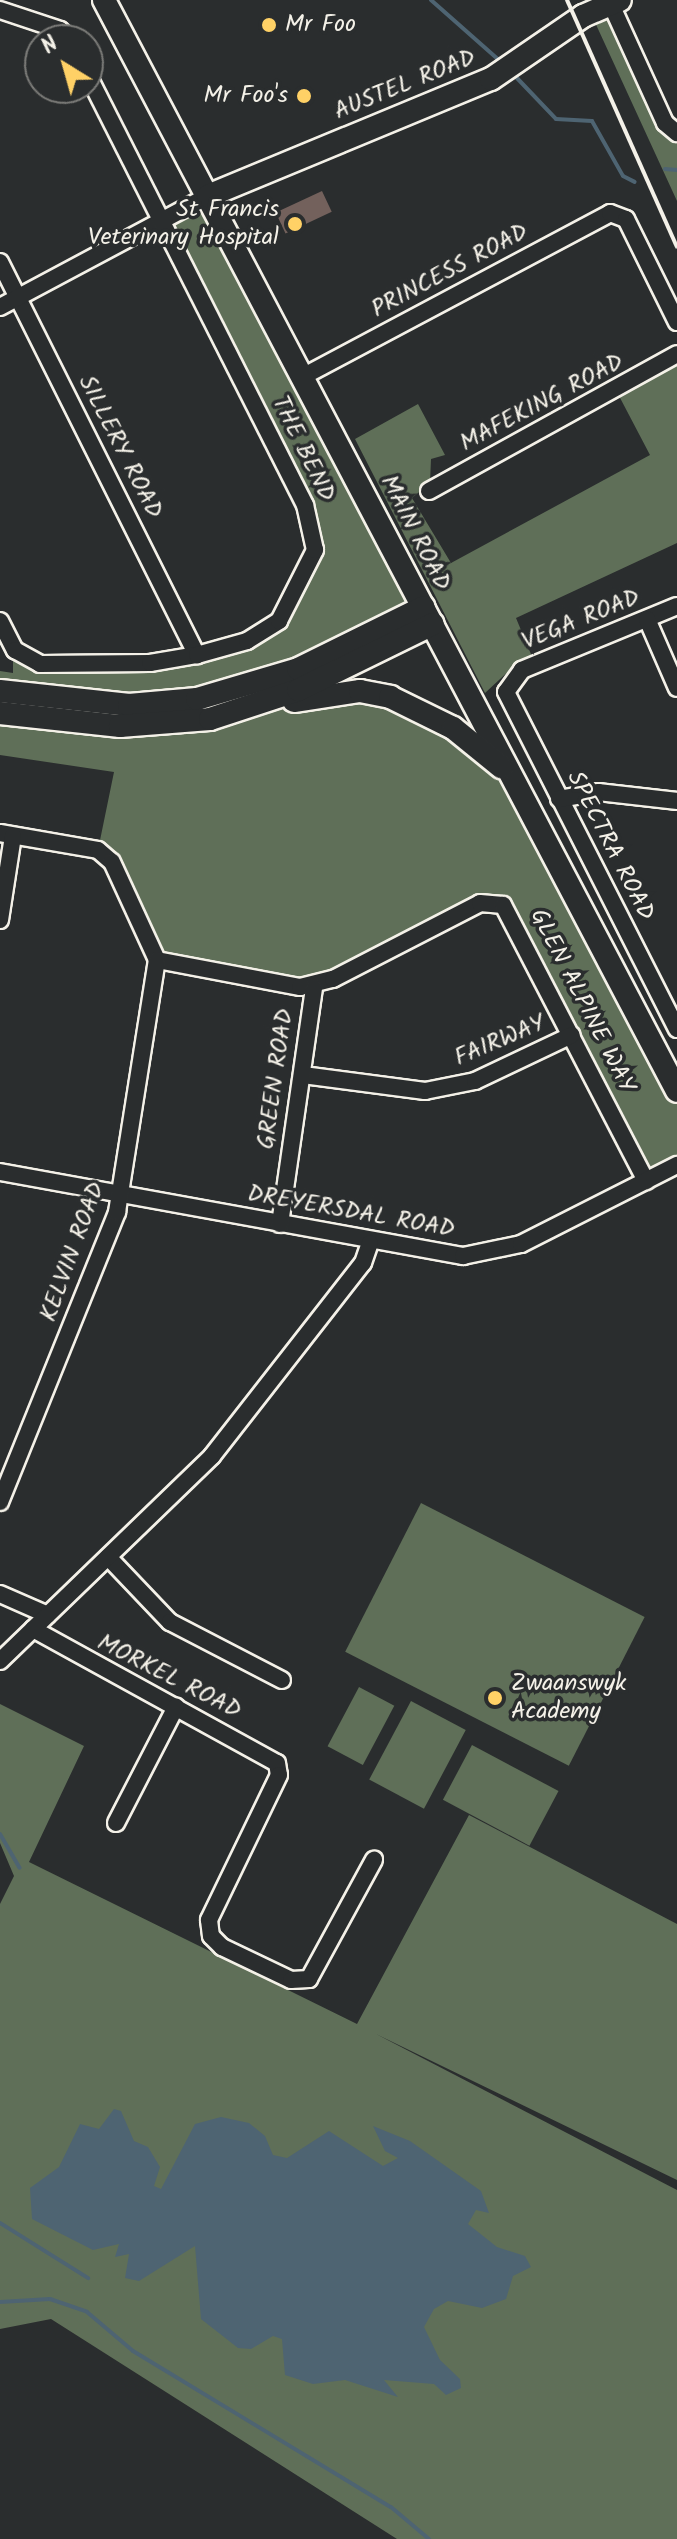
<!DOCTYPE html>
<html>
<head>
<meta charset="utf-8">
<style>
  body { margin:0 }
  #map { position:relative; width:677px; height:2539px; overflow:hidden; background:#2a2d2e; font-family:Kalam,sans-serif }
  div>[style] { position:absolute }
  .green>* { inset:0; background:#5f6f58; transform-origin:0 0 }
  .water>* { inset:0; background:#4e6472 }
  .stream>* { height:4px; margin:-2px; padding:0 2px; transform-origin:2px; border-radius:2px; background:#4e6472 }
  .building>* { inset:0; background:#73615c; transform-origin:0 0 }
  .roads { filter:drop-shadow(2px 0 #f4f1e8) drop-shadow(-2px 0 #f4f1e8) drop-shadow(0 2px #f4f1e8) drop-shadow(0 -2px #f4f1e8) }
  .street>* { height:16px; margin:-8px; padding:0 8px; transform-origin:8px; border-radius:8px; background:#2a2d2e }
  .secondary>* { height:22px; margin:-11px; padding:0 11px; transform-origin:11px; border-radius:11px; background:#2a2d2e }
  .rail>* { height:4px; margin:-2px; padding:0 2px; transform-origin:2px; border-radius:2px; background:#f4f1e8 }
  .dots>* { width:22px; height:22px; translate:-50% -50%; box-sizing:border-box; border:4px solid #2a2d2e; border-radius:50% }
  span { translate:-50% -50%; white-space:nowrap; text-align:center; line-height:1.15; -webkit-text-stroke:7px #2a2d2e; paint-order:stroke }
  .poi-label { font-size:24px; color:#f4f1e8 }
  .left { translate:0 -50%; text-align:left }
  .right { translate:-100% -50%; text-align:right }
  .street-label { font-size:24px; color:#f4f1e8 }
  .north { position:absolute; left:24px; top:24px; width:80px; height:80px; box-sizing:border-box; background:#2a2d2e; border:2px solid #7b7b78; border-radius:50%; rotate:323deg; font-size:22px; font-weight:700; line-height:32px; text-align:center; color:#f4f1e8 }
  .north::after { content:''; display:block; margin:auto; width:28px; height:36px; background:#ffd166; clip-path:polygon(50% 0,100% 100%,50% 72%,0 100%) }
</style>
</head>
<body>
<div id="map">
  <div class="green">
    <div style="clip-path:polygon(607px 13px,660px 128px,677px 141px,677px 201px,593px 18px)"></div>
    <div style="clip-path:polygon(208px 196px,424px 607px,197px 699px,0 691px,0 671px,13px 673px,13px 657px,150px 663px,270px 629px,315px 538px,163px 224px)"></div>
    <div style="clip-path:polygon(677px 361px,677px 543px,516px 618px,533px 659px,513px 667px,485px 693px,355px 439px,418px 404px,445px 455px,431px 459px,430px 483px,412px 498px,451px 563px,650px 455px,618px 394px)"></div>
    <div style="clip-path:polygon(360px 691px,499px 764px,677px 1091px,677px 1165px,646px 1181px,498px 902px,314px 987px,157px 960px,98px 850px,114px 772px,0 755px,0 713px,76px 723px)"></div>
    <div style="left:421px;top:1503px;width:251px;height:167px;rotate:27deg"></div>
    <div style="left:359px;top:1687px;width:40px;height:67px;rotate:28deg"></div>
    <div style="left:411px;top:1701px;width:62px;height:89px;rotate:28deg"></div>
    <div style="clip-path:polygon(0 1704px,84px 1746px,29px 1862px,357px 2024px,469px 1815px,677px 1924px,677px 2180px,376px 2034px,677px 2190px,677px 2539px,397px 2539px,51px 2319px,0 2329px,0 1904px,14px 1876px,0 1843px)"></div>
    <div style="left:472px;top:1745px;width:98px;height:62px;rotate:28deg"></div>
  </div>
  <div class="water">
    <div style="clip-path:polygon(114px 2109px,121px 2111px,134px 2141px,148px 2147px,160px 2167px,154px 2186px,161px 2189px,195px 2124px,221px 2117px,249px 2123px,265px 2136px,273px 2155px,287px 2158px,329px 2131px,383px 2166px,398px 2158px,385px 2151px,373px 2126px,410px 2141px,481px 2191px,489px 2213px,476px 2210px,468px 2224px,497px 2247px,525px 2256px,531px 2267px,513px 2276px,506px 2299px,482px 2308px,448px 2301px,434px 2309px,424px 2327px,440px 2360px,460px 2379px,461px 2388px,446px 2395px,434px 2384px,384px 2380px,398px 2397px,345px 2380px,313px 2384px,285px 2375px,282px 2339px,273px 2336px,251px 2349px,238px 2348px,201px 2319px,195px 2246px,139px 2281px,125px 2278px,129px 2254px,115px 2257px,119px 2244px,93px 2250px,32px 2219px,30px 2188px,59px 2167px,80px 2124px,99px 2129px)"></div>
  </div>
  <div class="stream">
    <div style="left:431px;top:0;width:94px;rotate:41.5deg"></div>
    <div style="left:515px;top:76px;width:59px;rotate:46.4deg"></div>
    <div style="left:556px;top:119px;width:36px;rotate:3deg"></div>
    <div style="left:592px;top:121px;width:63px;rotate:60.6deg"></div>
    <div style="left:623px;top:176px;width:13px;rotate:27deg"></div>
    <div style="left:665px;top:169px;width:12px;rotate:5deg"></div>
    <div style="left:0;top:1834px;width:39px;rotate:60deg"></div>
    <div style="left:0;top:2223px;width:104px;rotate:32deg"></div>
    <div style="left:0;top:2302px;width:50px;rotate:-3.4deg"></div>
    <div style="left:50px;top:2299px;width:39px;rotate:19deg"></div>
    <div style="left:87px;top:2312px;width:60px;rotate:40.3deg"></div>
    <div style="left:133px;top:2351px;width:301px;rotate:31.2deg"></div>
    <div style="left:391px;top:2507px;width:50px;rotate:40.1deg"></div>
  </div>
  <div class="building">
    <div style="left:322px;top:191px;width:23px;height:51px;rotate:65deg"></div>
  </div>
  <div class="roads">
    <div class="street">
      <div style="left:609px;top:0;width:135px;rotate:65.5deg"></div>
      <div style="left:665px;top:123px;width:16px;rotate:40deg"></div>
      <div style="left:0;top:10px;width:63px;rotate:18.4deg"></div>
      <div style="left:60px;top:30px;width:14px;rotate:45deg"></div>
      <div style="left:0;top:262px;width:440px;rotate:63.4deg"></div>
      <div style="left:0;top:307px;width:236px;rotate:-28.1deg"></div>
      <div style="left:304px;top:376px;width:347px;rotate:-28deg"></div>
      <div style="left:610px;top:213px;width:17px;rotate:21deg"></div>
      <div style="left:626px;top:219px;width:115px;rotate:63.7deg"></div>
      <div style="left:429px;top:491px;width:283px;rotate:-28.9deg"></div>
      <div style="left:677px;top:606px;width:168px;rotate:157.6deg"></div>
      <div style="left:522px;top:670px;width:27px;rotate:126deg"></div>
      <div style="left:506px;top:692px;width:378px;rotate:63.1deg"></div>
      <div style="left:647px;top:619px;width:75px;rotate:66.5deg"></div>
      <div style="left:0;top:621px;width:33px;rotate:63deg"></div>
      <div style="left:15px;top:650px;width:29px;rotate:29deg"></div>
      <div style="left:40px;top:664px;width:110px;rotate:-0.5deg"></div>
      <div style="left:150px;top:663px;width:48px;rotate:-9.7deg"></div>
      <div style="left:197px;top:655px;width:52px;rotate:-15.6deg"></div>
      <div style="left:247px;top:641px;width:38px;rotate:-32deg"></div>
      <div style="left:279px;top:621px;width:80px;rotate:-63.1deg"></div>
      <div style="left:315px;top:550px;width:46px;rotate:-102.5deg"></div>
      <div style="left:305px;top:505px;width:482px;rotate:-116.8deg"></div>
      <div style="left:559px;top:799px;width:40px;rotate:-10deg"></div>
      <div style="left:598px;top:792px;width:80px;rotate:6.5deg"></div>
      <div style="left:0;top:833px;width:99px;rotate:9.8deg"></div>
      <div style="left:98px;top:850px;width:18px;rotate:41deg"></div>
      <div style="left:112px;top:862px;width:108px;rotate:65.3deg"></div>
      <div style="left:157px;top:960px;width:146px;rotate:10.7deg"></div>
      <div style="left:300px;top:987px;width:34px;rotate:-14deg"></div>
      <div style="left:333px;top:979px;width:165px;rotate:-27.3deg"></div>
      <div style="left:480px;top:903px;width:23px;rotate:5deg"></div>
      <div style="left:503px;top:905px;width:311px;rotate:62.6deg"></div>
      <div style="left:0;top:920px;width:85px;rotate:-81.2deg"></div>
      <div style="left:303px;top:1075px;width:123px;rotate:7.5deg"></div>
      <div style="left:425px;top:1091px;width:51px;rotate:-11.3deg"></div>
      <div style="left:475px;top:1081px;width:107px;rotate:-25.4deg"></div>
      <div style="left:0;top:1172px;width:471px;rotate:10.3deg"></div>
      <div style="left:463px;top:1256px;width:59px;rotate:-11.7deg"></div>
      <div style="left:521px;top:1244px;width:175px;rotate:-26.9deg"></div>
      <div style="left:280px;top:1224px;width:239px;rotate:-81.8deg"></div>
      <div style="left:0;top:1502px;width:313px;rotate:-68deg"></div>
      <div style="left:117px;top:1212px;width:255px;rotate:-81deg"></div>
      <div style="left:108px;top:1557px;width:90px;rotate:46.4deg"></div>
      <div style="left:170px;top:1622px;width:126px;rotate:27.4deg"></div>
      <div style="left:0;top:1594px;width:52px;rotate:23.6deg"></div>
      <div style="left:33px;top:1629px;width:278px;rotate:28.8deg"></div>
      <div style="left:277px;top:1763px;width:12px;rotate:81deg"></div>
      <div style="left:279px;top:1775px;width:161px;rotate:115.8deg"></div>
      <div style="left:209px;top:1920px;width:16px;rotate:83deg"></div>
      <div style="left:211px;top:1936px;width:16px;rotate:45deg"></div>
      <div style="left:222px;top:1947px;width:76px;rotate:25.6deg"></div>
      <div style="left:291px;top:1980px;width:18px;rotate:-3deg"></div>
      <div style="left:309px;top:1979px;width:136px;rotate:-61.4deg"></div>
      <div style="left:0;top:1661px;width:295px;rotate:-44deg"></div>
      <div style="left:212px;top:1456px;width:245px;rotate:-52deg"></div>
      <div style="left:363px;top:1263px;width:21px;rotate:-71deg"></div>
      <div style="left:116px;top:1823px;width:131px;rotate:-62.7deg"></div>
    </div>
    <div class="secondary">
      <div style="left:104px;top:0;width:1232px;rotate:62.29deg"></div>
      <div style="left:208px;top:196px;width:306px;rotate:-22.5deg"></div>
      <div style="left:491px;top:79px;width:112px;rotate:-34.4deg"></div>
      <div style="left:583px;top:16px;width:40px;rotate:-23.4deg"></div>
      <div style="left:0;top:691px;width:130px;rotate:6.2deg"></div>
      <div style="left:129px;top:705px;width:68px;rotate:-5deg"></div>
      <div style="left:197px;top:699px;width:105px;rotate:-16.5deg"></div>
      <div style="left:298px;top:669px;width:140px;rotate:-26.2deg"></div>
      <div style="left:294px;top:701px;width:67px;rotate:-8.6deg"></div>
      <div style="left:360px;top:691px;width:31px;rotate:11deg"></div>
      <div style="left:390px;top:697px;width:70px;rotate:26.2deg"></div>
      <div style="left:453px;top:728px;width:62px;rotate:39.1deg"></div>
      <div style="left:0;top:713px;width:121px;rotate:6.2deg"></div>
      <div style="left:120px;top:726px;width:90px;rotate:-4.4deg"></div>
      <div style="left:210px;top:719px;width:93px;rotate:-18.2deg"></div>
      <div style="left:298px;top:690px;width:150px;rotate:-26.1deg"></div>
    </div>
  </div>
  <div class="rail">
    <div style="left:567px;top:0;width:270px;rotate:66deg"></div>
  </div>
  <div class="dots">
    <div style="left:269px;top:25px;background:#ffd166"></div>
    <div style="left:304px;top:96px;background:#ffd166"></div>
    <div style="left:295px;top:224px;background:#ffd166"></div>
    <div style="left:495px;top:1698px;background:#ffd166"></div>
  </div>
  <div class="poi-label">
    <span class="left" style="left:285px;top:25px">Mr Foo</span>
    <span class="right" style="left:288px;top:96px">Mr Foo's</span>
    <span class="right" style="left:279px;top:224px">St Francis<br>Veterinary Hospital</span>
    <span class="left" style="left:511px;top:1698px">Zwaanswyk<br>Academy</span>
  </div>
  <div class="street-label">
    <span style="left:405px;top:85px;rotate:-22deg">AUSTEL ROAD</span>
    <span style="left:450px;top:271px;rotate:-28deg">PRINCESS ROAD</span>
    <span style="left:542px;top:403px;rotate:-28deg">MAFEKING ROAD</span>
    <span style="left:120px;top:447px;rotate:63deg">SILLERY ROAD</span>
    <span style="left:303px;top:449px;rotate:64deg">THE BEND</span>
    <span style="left:415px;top:533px;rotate:63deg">MAIN ROAD</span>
    <span style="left:581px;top:620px;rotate:-22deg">VEGA ROAD</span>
    <span style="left:610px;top:846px;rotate:63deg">SPECTRA ROAD</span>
    <span style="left:582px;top:1001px;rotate:63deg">GLEN ALPINE WAY</span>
    <span style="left:500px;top:1041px;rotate:-23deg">FAIRWAY</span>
    <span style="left:276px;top:1079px;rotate:-82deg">GREEN ROAD</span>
    <span style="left:351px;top:1212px;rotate:10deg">DREYERSDAL ROAD</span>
    <span style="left:73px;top:1252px;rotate:-70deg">KELVIN ROAD</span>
    <span style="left:169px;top:1677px;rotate:27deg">MORKEL ROAD</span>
  </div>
  <div class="north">N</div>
</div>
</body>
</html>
